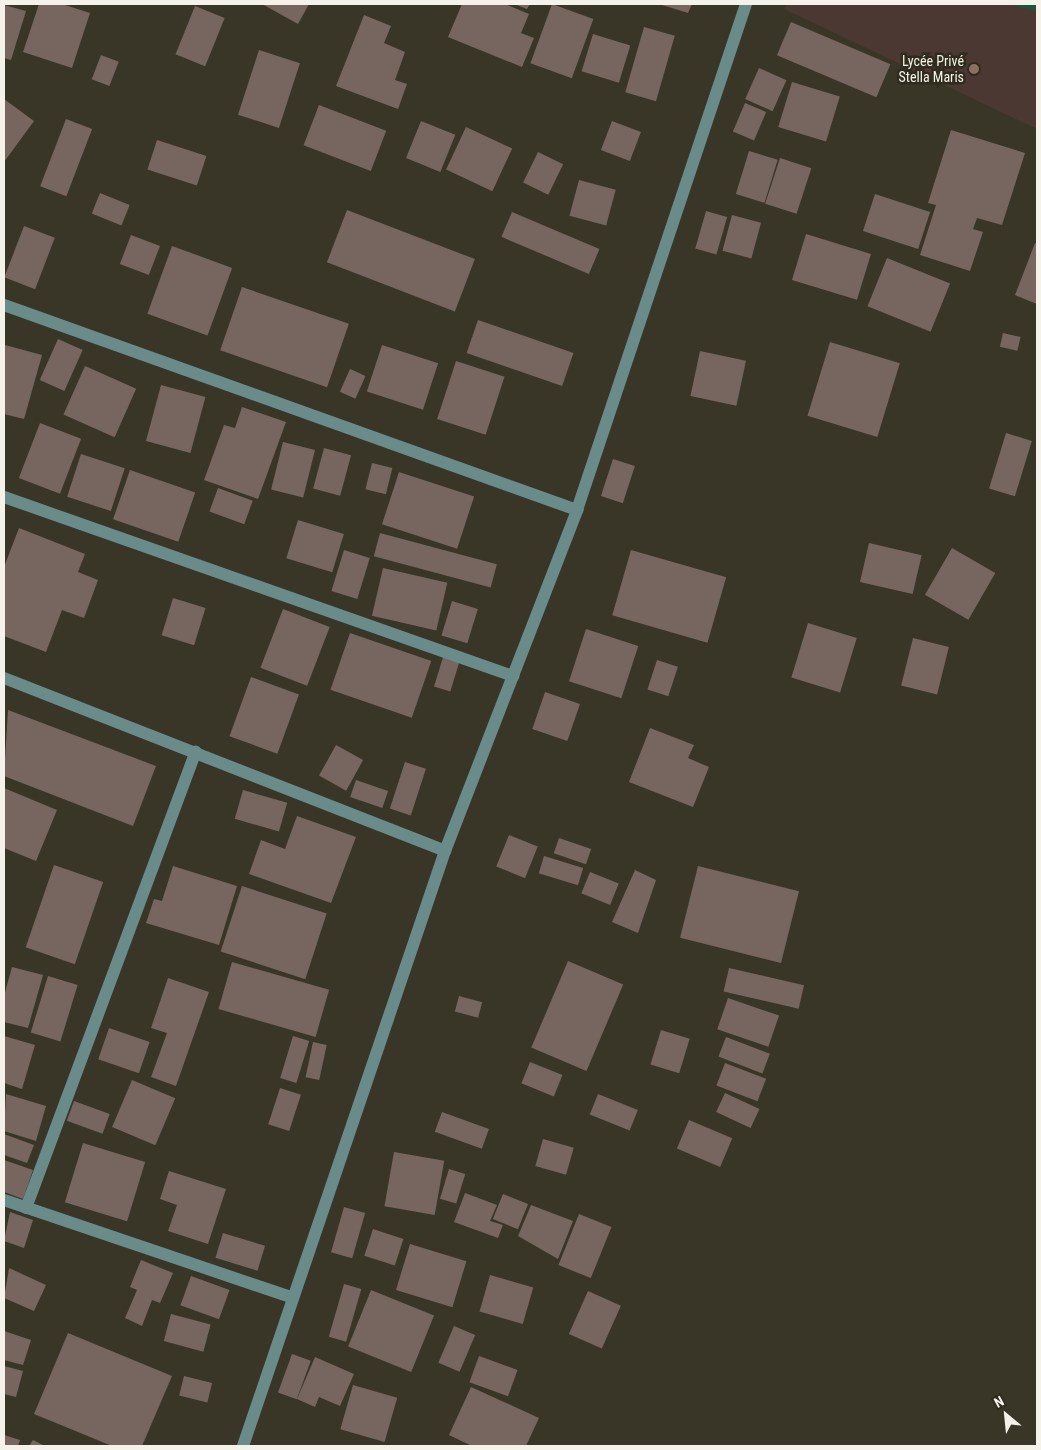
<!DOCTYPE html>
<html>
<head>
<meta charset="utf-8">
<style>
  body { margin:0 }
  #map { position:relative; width:1041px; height:1450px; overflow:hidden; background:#393628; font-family:"Roboto Condensed",sans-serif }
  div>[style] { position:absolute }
  .education>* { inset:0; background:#4c3833 }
  .green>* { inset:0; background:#1e5439 }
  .building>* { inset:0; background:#776560; transform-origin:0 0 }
  .minor>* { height:12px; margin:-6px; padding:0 6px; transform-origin:6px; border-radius:6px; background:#698c8b }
  .dots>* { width:14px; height:14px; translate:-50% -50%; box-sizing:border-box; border:2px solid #2f2c1e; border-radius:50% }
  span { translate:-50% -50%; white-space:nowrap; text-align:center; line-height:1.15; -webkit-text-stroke:5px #2f2c1e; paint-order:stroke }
  .poi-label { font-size:14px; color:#f4f2e9 }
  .right { translate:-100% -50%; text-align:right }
  .frame { position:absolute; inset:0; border:5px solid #f4f2e9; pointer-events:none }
  .north { position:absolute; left:981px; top:1390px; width:50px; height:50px; -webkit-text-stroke:4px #2f2c1e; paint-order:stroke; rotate:332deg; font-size:14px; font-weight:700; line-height:20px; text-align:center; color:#f4f2e9 }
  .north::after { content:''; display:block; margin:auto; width:18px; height:22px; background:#f4f2e9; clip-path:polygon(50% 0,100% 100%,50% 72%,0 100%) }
</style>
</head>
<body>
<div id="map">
  <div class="education">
    <div style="clip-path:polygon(786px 4px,1037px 4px,1037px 129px,784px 9px)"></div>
  </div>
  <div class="green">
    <div style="clip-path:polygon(1007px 4px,1037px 4px,1037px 11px)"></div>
  </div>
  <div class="building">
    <div style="clip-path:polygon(39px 4px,62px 4px,90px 13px,72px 68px,23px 52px)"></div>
    <div style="clip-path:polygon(262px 4px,309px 4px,298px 24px)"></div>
    <div style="clip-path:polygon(462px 4px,505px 4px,529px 14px,521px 33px,534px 38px,522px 67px,448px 37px)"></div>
    <div style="clip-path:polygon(514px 4px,530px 4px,527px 9px)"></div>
    <div style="left:552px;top:4px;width:44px;height:63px;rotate:20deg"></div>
    <div style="clip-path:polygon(659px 4px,692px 4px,688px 13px)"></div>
    <div style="clip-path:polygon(4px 5px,26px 11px,11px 60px,4px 58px)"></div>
    <div style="left:195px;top:6px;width:32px;height:52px;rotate:22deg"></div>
    <div style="clip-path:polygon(364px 15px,391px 26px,384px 43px,405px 52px,395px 80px,407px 84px,398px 109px,336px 86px)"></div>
    <div style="left:791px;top:22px;width:108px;height:36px;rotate:23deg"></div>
    <div style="left:644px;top:27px;width:32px;height:68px;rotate:16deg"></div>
    <div style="left:593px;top:34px;width:39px;height:39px;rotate:17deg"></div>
    <div style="left:259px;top:50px;width:43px;height:68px;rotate:18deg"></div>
    <div style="left:101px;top:55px;width:19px;height:26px;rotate:21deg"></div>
    <div style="left:759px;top:68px;width:30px;height:34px;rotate:24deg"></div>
    <div style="left:792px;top:82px;width:50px;height:47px;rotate:17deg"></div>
    <div style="clip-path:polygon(4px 99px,34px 121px,4px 162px)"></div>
    <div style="left:745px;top:103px;width:23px;height:31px;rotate:23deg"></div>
    <div style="left:319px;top:105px;width:72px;height:43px;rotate:21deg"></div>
    <div style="left:66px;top:119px;width:28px;height:72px;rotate:21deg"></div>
    <div style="left:421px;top:121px;width:37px;height:40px;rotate:22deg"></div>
    <div style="left:612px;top:121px;width:31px;height:31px;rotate:21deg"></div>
    <div style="left:466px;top:127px;width:51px;height:47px;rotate:25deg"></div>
    <div style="clip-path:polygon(951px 130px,1025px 153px,1002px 225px,977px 218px,973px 229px,983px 232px,970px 271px,920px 255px,936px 205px,928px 203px)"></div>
    <div style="left:157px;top:140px;width:52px;height:31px;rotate:18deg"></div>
    <div style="left:749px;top:151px;width:30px;height:45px;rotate:17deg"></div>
    <div style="left:538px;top:152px;width:28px;height:34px;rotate:26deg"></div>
    <div style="left:780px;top:158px;width:33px;height:48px;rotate:18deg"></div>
    <div style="left:579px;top:180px;width:38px;height:37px;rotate:15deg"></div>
    <div style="left:100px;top:193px;width:32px;height:22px;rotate:22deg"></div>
    <div style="left:875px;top:194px;width:58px;height:39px;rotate:18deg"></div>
    <div style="left:347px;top:210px;width:137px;height:56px;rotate:21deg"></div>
    <div style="left:706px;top:211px;width:22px;height:39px;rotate:16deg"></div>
    <div style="left:512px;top:212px;width:95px;height:27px;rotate:23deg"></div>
    <div style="left:732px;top:215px;width:30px;height:37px;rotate:15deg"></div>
    <div style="left:24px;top:226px;width:33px;height:55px;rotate:21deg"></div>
    <div style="left:806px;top:234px;width:68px;height:48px;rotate:17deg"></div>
    <div style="left:131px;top:235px;width:31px;height:31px;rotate:21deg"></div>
    <div style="clip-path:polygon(1035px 243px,1037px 244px,1037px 304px,1015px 295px)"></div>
    <div style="left:172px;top:246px;width:64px;height:72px;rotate:20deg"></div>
    <div style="left:887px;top:258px;width:68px;height:52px;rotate:22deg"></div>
    <div style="left:242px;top:287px;width:113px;height:67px;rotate:19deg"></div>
    <div style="left:478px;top:320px;width:101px;height:35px;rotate:19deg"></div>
    <div style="left:1003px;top:333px;width:18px;height:14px;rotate:13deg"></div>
    <div style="left:58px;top:339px;width:27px;height:45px;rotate:24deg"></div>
    <div style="left:830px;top:342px;width:73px;height:77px;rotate:17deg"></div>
    <div style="clip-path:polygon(5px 345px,42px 355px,24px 419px,4px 414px)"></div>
    <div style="left:382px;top:345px;width:59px;height:49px;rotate:18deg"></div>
    <div style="left:700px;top:351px;width:47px;height:46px;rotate:12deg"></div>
    <div style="left:456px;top:361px;width:51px;height:61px;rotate:18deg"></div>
    <div style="left:85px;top:366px;width:56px;height:53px;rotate:24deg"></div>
    <div style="left:350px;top:369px;width:17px;height:25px;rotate:24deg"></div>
    <div style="left:161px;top:385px;width:46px;height:58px;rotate:15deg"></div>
    <div style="clip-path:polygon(242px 407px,286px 422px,258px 499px,204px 480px,224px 425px,235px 428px)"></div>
    <div style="left:40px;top:423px;width:44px;height:59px;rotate:21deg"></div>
    <div style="left:1006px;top:433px;width:27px;height:58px;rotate:17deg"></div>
    <div style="left:283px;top:442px;width:33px;height:49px;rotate:14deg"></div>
    <div style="left:324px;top:448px;width:28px;height:42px;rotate:15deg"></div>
    <div style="left:81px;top:454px;width:46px;height:45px;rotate:18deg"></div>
    <div style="left:613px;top:459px;width:23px;height:39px;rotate:18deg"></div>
    <div style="left:372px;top:463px;width:21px;height:27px;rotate:14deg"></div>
    <div style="left:130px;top:470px;width:69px;height:52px;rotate:19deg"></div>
    <div style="left:399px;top:472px;width:79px;height:55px;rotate:18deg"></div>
    <div style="left:218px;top:488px;width:37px;height:25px;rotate:20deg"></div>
    <div style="left:298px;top:520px;width:48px;height:40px;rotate:17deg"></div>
    <div style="clip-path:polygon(19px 528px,85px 554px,78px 572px,98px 580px,84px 618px,62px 610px,46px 652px,4px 636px,4px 567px)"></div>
    <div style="left:380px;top:533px;width:121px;height:24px;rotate:15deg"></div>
    <div style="left:869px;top:543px;width:54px;height:40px;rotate:13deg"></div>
    <div style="left:952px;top:548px;width:50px;height:54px;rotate:30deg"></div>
    <div style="left:344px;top:550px;width:27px;height:43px;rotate:17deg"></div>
    <div style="left:631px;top:550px;width:99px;height:68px;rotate:16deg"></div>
    <div style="left:383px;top:568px;width:66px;height:49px;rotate:13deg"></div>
    <div style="left:173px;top:598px;width:34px;height:39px;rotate:17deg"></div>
    <div style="left:452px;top:601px;width:27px;height:36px;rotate:17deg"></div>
    <div style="left:283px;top:609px;width:50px;height:63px;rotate:21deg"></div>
    <div style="left:808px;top:623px;width:51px;height:57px;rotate:17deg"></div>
    <div style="left:586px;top:629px;width:55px;height:55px;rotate:18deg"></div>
    <div style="left:350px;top:633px;width:86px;height:60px;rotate:19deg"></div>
    <div style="left:913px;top:638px;width:37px;height:49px;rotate:14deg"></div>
    <div style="left:444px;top:654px;width:17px;height:34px;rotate:17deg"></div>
    <div style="left:657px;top:660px;width:22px;height:31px;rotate:18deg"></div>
    <div style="left:251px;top:677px;width:51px;height:63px;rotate:20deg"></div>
    <div style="left:545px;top:692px;width:37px;height:39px;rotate:19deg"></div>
    <div style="clip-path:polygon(8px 710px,156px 766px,133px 826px,4px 776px)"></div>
    <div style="clip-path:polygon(650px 728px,694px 745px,688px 758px,709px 767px,693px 807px,629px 782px)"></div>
    <div style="left:336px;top:745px;width:31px;height:35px;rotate:29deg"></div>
    <div style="left:405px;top:762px;width:22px;height:49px;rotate:18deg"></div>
    <div style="left:356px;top:780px;width:34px;height:18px;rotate:19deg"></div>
    <div style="clip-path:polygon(4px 788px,57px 810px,36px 861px,4px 848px)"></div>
    <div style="left:243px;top:790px;width:46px;height:30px;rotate:16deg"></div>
    <div style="clip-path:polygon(297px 816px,356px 837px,331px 903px,249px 874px,261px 840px,285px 849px)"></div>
    <div style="left:509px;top:835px;width:31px;height:34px;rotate:22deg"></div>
    <div style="left:559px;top:838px;width:34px;height:16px;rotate:19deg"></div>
    <div style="left:544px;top:856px;width:41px;height:18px;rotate:17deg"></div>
    <div style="left:54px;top:865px;width:52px;height:87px;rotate:19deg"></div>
    <div style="clip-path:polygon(173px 866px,237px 886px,219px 945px,146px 923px,154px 899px,162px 901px)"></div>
    <div style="left:698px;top:866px;width:104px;height:74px;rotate:14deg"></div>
    <div style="clip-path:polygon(635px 870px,656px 880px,638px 933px,612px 922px)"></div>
    <div style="left:590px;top:872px;width:31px;height:23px;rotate:22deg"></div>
    <div style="left:242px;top:886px;width:89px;height:69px;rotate:18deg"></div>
    <div style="left:568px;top:961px;width:60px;height:94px;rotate:23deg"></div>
    <div style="left:232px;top:962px;width:101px;height:49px;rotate:16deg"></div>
    <div style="clip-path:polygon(12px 967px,43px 975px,28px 1028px,4px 1022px,4px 996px)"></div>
    <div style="left:729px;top:968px;width:77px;height:24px;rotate:13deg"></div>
    <div style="left:48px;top:976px;width:31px;height:59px;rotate:17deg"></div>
    <div style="clip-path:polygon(168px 978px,209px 992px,176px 1086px,151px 1077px,167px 1033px,151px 1028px)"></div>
    <div style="left:459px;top:996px;width:24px;height:16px;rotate:15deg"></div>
    <div style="left:728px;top:998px;width:54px;height:33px;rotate:19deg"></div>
    <div style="left:109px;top:1028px;width:43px;height:33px;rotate:19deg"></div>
    <div style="left:661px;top:1030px;width:30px;height:36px;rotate:17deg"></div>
    <div style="clip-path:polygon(4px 1036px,35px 1045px,22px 1089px,4px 1083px)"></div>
    <div style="left:293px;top:1036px;width:17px;height:44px;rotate:17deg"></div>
    <div style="left:726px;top:1037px;width:47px;height:21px;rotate:21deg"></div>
    <div style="left:313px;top:1042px;width:14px;height:36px;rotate:12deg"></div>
    <div style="left:530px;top:1062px;width:35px;height:23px;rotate:22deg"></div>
    <div style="left:725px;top:1063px;width:44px;height:24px;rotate:21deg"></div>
    <div style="left:132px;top:1080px;width:47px;height:51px;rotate:23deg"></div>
    <div style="left:280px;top:1088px;width:22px;height:38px;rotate:18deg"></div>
    <div style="left:725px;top:1093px;width:38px;height:21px;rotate:25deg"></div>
    <div style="clip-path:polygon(6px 1094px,46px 1106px,36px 1141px,4px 1131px)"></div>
    <div style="left:598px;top:1094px;width:43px;height:22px;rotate:22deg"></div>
    <div style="left:74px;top:1101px;width:38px;height:21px;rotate:20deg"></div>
    <div style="left:442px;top:1112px;width:50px;height:21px;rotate:20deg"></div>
    <div style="left:689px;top:1120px;width:47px;height:31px;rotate:23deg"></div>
    <div style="clip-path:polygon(4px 1134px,34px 1145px,27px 1163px,4px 1155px)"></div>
    <div style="left:543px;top:1139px;width:32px;height:28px;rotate:16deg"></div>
    <div style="left:83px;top:1143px;width:65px;height:62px;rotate:17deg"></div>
    <div style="left:394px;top:1152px;width:51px;height:55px;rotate:10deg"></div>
    <div style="clip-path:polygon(4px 1160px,33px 1170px,23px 1199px,4px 1192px)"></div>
    <div style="left:449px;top:1169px;width:17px;height:31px;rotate:17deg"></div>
    <div style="clip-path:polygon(169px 1171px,226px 1189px,208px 1244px,168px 1231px,177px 1205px,160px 1199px)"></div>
    <div style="clip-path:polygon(465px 1193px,497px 1205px,490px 1221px,503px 1225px,498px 1238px,454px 1222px)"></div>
    <div style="left:503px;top:1194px;width:27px;height:27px;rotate:22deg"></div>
    <div style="clip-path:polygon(531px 1205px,573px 1221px,558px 1259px,518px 1236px)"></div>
    <div style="left:344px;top:1207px;width:22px;height:47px;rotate:16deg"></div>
    <div style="clip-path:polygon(10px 1212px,33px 1220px,24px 1248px,4px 1241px)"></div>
    <div style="left:579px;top:1214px;width:35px;height:55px;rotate:22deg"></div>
    <div style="left:373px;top:1229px;width:32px;height:28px;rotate:18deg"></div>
    <div style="left:223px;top:1233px;width:44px;height:26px;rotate:17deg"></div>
    <div style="left:410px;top:1244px;width:59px;height:48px;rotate:17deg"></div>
    <div style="clip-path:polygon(141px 1260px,173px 1273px,160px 1303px,152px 1300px,142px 1326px,125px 1318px,137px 1290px,130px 1287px)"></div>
    <div style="clip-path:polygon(9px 1268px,46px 1285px,34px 1311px,4px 1298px)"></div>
    <div style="left:490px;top:1275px;width:45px;height:38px;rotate:16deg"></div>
    <div style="left:191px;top:1276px;width:41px;height:31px;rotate:20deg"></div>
    <div style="left:344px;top:1284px;width:18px;height:55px;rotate:16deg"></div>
    <div style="left:371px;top:1290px;width:68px;height:61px;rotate:22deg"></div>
    <div style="left:588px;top:1291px;width:36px;height:47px;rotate:24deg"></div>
    <div style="left:171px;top:1314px;width:41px;height:28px;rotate:15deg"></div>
    <div style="left:454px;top:1326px;width:23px;height:40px;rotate:23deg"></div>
    <div style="clip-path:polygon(4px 1331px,31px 1340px,23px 1365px,4px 1360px)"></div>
    <div style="clip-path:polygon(68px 1333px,172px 1376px,142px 1446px,112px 1446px,34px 1414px)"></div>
    <div style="left:292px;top:1354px;width:20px;height:41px;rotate:20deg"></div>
    <div style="left:479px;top:1356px;width:41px;height:28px;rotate:20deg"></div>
    <div style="clip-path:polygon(315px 1357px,354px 1374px,340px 1406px,319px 1397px,315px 1407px,297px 1399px)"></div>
    <div style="clip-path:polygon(4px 1366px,23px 1371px,16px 1397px,4px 1394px)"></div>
    <div style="left:184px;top:1376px;width:29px;height:20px;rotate:14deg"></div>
    <div style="left:353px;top:1385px;width:46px;height:46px;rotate:16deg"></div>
    <div style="clip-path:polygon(471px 1387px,539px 1418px,526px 1446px,472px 1446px,449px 1435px)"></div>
    <div style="clip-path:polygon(4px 1435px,20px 1440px,18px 1446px,4px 1446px)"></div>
    <div style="clip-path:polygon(33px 1440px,45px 1446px,29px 1446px)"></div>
  </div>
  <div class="minor">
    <div style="left:4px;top:305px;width:609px;rotate:19.69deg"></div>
    <div style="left:4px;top:497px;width:540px;rotate:19.38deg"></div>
    <div style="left:4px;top:678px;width:474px;rotate:21.4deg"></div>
    <div style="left:4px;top:1200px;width:305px;rotate:18.7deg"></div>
    <div style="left:26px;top:1208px;width:487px;rotate:-69.6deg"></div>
    <div style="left:243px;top:1446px;width:628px;rotate:-71.25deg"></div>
    <div style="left:445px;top:851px;width:366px;rotate:-68.8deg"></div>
    <div style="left:577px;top:510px;width:533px;rotate:-71.53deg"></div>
  </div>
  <div class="dots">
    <div style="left:974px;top:69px;background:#8d6e63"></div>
  </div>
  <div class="poi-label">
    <span class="right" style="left:964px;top:69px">Lycée Privé<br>Stella Maris</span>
  </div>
  <div class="frame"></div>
  <div class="north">N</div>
</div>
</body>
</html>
